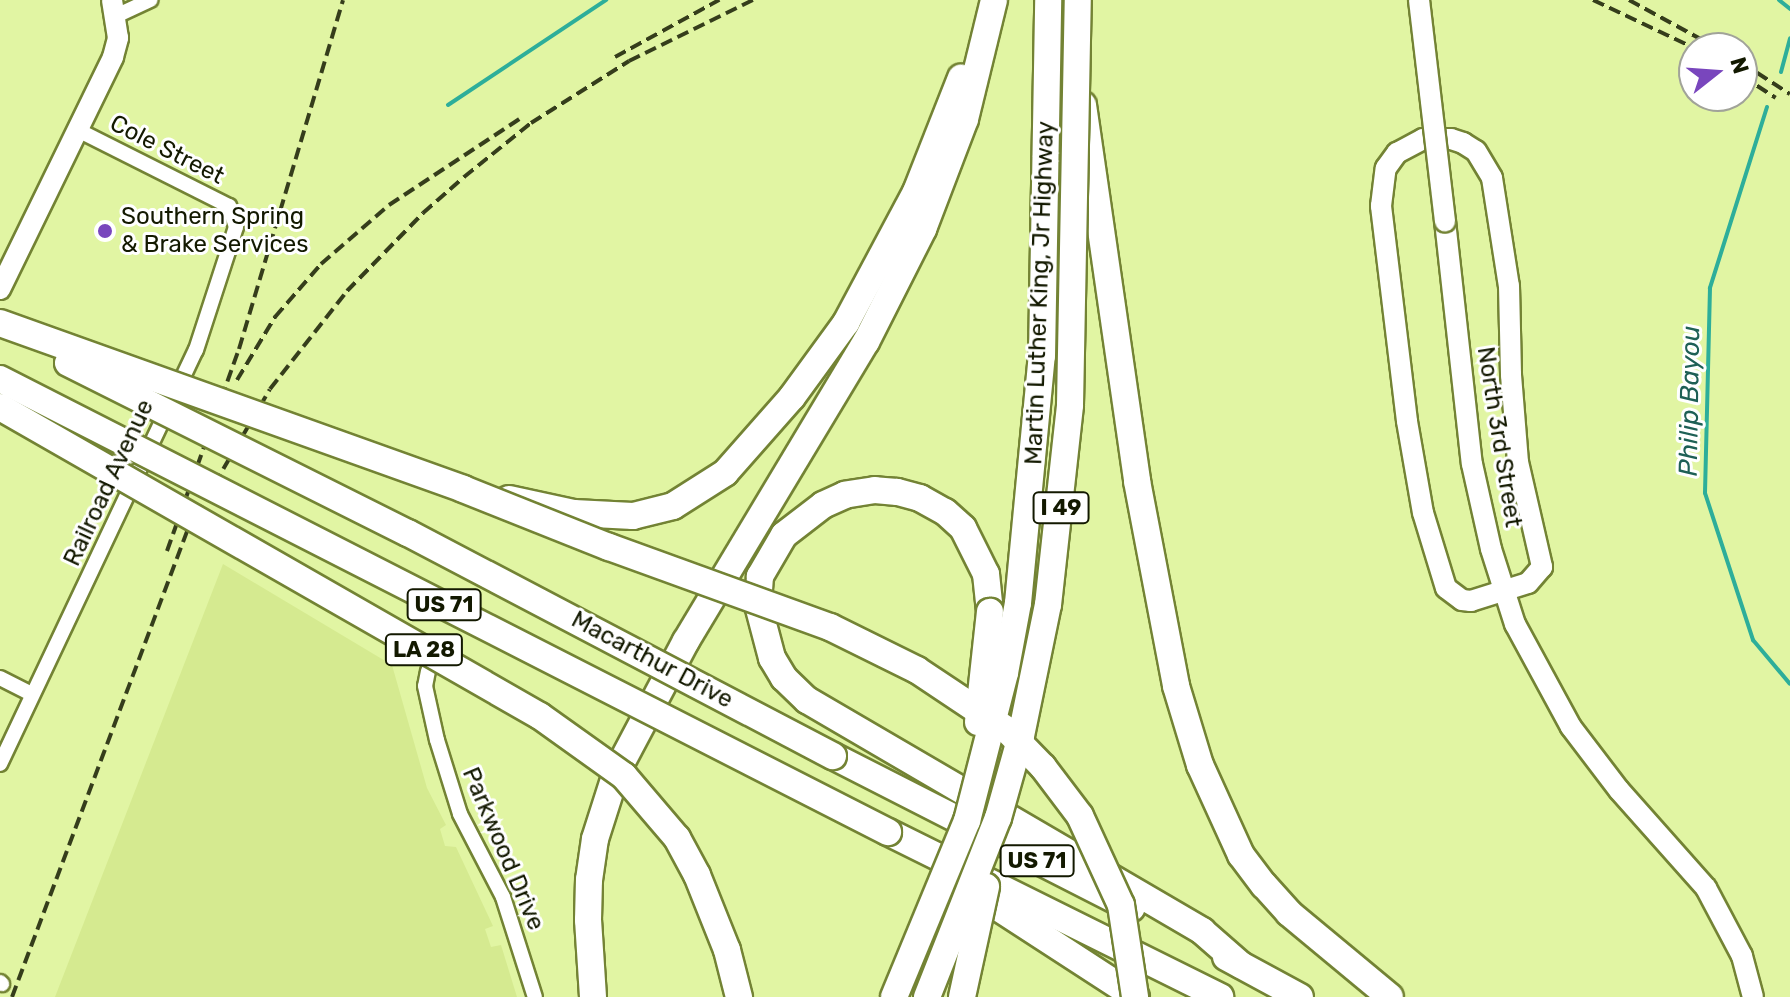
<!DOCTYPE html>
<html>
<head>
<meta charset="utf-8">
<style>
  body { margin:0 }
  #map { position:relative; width:1790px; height:997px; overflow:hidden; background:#e1f5a3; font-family:Rubik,sans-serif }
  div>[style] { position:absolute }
  .built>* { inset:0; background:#d5ea90 }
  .stream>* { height:4px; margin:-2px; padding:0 2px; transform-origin:2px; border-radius:2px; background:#2dae9a }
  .roads { filter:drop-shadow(2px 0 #738334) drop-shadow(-2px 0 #738334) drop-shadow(0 2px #738334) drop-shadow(0 -2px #738334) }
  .street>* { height:14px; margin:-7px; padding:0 7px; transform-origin:7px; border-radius:7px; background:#fff }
  .secondary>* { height:20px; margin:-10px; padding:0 10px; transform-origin:10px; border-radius:10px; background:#fff }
  .highway>* { height:26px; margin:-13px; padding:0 13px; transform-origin:13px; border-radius:13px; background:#fff }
  .rail>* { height:4px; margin-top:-2px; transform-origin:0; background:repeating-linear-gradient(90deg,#353d1b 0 12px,transparent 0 18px) }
  .bridges { filter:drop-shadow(2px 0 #738334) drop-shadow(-2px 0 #738334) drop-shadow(0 2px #738334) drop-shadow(0 -2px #738334) }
  .secondary-bridge>* { height:20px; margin:-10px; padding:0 10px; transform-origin:10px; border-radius:10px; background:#fff }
  .highway-bridge>* { height:26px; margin:-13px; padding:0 13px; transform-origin:13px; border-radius:13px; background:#fff }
  .dots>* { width:22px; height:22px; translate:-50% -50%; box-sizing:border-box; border:4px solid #fff; border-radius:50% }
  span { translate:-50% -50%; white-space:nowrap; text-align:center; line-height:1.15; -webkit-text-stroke:6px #fff; paint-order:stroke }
  .shield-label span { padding:2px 6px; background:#fff; border:2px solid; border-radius:6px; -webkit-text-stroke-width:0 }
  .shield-label { font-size:22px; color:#131900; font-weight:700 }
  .street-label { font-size:24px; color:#131900 }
  .poi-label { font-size:24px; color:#131900 }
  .left { translate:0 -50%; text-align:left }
  .water-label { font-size:26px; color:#1e6055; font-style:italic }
  .north { position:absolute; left:1678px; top:32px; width:80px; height:80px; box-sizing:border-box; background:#fff; border:2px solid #a1a399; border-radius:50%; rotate:73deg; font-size:22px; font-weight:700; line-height:32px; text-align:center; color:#131900 }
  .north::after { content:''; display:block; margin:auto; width:28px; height:36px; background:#7946bd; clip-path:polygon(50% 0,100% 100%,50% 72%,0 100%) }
</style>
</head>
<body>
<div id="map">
  <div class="built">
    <div style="clip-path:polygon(223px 564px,392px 665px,427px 788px,446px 825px,440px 829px,445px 846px,456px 847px,493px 926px,485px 929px,491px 947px,501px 945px,517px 997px,55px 997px)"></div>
  </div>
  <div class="stream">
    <div style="left:1779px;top:0;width:14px;rotate:39deg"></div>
    <div style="left:1781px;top:72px;width:35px;rotate:-75deg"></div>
    <div style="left:448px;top:105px;width:190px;rotate:-33.6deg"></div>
    <div style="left:1767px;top:107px;width:190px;rotate:107.5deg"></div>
    <div style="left:1710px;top:288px;width:205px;rotate:91.4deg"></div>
    <div style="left:1705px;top:493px;width:155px;rotate:71.9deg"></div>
    <div style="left:1753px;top:640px;width:57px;rotate:49.9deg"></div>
  </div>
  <div class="roads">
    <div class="street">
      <div style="left:116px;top:16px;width:38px;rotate:-25deg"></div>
      <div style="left:428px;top:671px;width:15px;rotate:101deg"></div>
      <div style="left:425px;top:686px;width:55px;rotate:77.5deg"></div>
      <div style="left:437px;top:740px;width:77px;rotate:72.7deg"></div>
      <div style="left:460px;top:814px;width:93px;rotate:62.6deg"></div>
      <div style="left:503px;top:897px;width:105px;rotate:72.3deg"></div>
      <div style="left:0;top:678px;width:36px;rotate:27deg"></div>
      <div style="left:0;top:764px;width:458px;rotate:-64.7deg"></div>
      <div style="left:196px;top:350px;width:129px;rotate:-72deg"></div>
      <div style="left:236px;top:227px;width:22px;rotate:-108deg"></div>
      <div style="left:229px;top:206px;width:169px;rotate:-153.3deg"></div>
      <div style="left:0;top:982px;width:3px;rotate:45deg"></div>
    </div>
    <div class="secondary">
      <div style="left:1423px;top:139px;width:28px"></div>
      <div style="left:1451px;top:139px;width:13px;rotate:18deg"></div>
      <div style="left:1463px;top:143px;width:15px;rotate:32deg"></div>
      <div style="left:1476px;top:151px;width:31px;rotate:59deg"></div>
      <div style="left:1492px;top:178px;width:109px;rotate:81.1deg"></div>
      <div style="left:1509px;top:286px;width:89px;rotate:88.7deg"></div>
      <div style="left:1511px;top:375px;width:87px;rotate:85.4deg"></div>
      <div style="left:1518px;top:462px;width:108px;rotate:77.1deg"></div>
      <div style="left:1542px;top:567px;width:21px;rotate:131deg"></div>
      <div style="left:1528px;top:583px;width:60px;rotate:162.5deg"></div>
      <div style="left:1471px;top:601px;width:9px;rotate:-174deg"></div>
      <div style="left:1462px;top:600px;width:20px;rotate:-143deg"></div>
      <div style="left:1446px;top:588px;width:78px;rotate:-107deg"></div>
      <div style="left:1423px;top:513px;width:93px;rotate:-99.9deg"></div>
      <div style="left:1407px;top:421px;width:217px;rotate:-96.9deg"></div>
      <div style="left:1381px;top:206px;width:38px;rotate:-83deg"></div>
      <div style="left:1386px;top:168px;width:19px;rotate:-54deg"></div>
      <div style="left:1397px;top:153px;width:30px;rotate:-28deg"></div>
      <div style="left:1445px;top:221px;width:244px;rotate:83.7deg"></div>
      <div style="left:1472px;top:464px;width:87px;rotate:77.4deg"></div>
      <div style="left:1491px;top:549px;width:79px;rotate:72.3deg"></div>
      <div style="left:1515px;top:624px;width:117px;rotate:61.5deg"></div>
      <div style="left:1571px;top:727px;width:79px;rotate:52.7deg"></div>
      <div style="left:1619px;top:790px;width:131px;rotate:48.4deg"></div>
      <div style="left:1706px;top:888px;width:77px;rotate:62.1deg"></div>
      <div style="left:1742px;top:956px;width:42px;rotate:75deg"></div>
      <div style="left:0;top:289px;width:258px;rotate:-64deg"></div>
      <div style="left:113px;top:57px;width:20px;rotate:-75deg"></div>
      <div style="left:118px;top:38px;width:38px;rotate:-99deg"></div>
    </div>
    <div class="highway">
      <div style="left:1083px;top:105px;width:380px;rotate:81.8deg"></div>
      <div style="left:1137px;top:481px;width:209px;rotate:79.2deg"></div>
      <div style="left:1176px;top:686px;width:83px;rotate:73.1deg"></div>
      <div style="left:1200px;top:765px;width:99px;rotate:65.5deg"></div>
      <div style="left:1241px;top:855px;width:38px;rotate:53deg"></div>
      <div style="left:1264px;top:885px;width:38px;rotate:48deg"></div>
      <div style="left:1289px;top:913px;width:131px;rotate:39.7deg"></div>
      <div style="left:509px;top:499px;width:66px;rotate:12.2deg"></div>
      <div style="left:574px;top:513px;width:59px;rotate:2.9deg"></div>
      <div style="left:633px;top:516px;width:41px;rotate:-14deg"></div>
      <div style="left:673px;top:506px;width:62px;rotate:-32.4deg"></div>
      <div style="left:725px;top:473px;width:101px;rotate:-48.6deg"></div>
      <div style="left:792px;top:397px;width:92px;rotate:-53.9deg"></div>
      <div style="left:846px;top:323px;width:149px;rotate:-61.9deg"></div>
      <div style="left:916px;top:192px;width:123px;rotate:-68.5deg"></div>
      <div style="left:990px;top:612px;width:38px;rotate:-96deg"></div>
      <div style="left:986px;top:574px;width:51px;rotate:-116.6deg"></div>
      <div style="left:963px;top:528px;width:24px;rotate:-138deg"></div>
      <div style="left:945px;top:512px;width:29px;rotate:-151deg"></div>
      <div style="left:920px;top:498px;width:24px;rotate:-165deg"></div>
      <div style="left:897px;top:492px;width:22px;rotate:-175deg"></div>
      <div style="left:875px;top:490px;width:30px;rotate:171deg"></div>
      <div style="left:845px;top:495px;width:24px;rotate:156deg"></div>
      <div style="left:823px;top:505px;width:49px;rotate:142.4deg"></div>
      <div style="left:784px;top:535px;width:48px;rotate:120.3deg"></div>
      <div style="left:760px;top:576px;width:29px;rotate:94deg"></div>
      <div style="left:758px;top:605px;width:55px;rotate:75.2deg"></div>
      <div style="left:772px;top:658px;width:23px;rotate:59deg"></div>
      <div style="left:784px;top:678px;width:32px;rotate:44deg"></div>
      <div style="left:807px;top:700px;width:458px;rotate:30.3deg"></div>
      <div style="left:1202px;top:931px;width:52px;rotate:41.1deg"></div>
      <div style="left:833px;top:756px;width:335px;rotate:27deg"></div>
      <div style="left:888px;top:832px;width:371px;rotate:26.4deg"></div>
      <div style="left:965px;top:886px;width:204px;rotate:33deg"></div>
      <div style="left:1226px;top:957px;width:84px;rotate:28.4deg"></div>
      <div style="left:593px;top:997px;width:77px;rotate:-93.7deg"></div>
      <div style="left:588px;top:920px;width:40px;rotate:-88.6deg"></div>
      <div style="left:589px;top:880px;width:41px;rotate:-81.7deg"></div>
      <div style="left:595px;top:839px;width:69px;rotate:-72.3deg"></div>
      <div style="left:616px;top:773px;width:149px;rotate:-62.1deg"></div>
      <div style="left:686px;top:641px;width:349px;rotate:-59deg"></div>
      <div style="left:866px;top:342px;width:127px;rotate:-63.2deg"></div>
      <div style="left:923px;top:229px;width:118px;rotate:-69.1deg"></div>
      <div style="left:965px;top:119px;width:122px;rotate:-76.3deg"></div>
    </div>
  </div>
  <div class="rail">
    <div style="left:1593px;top:0;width:112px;rotate:25.4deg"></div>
    <div style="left:1629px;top:0;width:100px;rotate:28.6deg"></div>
    <div style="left:615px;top:57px;width:119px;rotate:-28.7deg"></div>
    <div style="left:1742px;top:63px;width:57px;rotate:32.9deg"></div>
    <div style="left:1742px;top:76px;width:40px;rotate:32.9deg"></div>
    <div style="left:237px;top:380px;width:74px;rotate:-58.9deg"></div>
    <div style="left:275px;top:317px;width:70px;rotate:-49deg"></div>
    <div style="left:321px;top:264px;width:90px;rotate:-40.9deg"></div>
    <div style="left:389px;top:205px;width:158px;rotate:-33.4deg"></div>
    <div style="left:167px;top:551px;width:214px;rotate:-70.4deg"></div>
    <div style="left:239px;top:349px;width:364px;rotate:-73.4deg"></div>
    <div style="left:12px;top:997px;width:498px;rotate:-69.4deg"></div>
    <div style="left:187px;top:531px;width:164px;rotate:-59.7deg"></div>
    <div style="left:270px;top:389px;width:125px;rotate:-51.8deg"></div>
    <div style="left:347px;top:291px;width:109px;rotate:-45.7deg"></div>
    <div style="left:423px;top:213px;width:55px;rotate:-41.3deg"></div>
    <div style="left:464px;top:177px;width:86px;rotate:-38.9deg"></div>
    <div style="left:531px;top:123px;width:116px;rotate:-32.3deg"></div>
    <div style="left:629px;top:61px;width:138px;rotate:-26.2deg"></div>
  </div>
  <div class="bridges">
    <div class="secondary-bridge">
      <div style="left:1419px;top:0;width:223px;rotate:83.3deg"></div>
    </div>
    <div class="highway-bridge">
      <div style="left:0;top:323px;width:492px;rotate:19.7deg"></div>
      <div style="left:463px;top:489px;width:157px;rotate:21.7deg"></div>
      <div style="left:609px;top:547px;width:235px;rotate:19.9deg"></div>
      <div style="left:830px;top:627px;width:97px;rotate:26.3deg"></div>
      <div style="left:917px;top:670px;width:108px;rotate:33.7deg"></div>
      <div style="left:1007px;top:730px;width:52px;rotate:45.8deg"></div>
      <div style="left:1043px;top:767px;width:61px;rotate:52.9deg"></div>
      <div style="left:1080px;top:816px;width:98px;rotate:65.3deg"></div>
      <div style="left:1121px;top:905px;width:93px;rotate:81.3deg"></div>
      <div style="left:68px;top:363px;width:380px;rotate:26.6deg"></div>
      <div style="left:408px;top:533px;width:480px;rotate:27.7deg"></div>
      <div style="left:0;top:379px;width:997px;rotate:27.03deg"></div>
      <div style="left:0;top:407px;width:622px;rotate:29.78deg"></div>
      <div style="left:540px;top:716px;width:103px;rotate:35.5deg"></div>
      <div style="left:624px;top:776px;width:82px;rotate:49.5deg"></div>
      <div style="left:677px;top:838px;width:42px;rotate:61.6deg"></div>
      <div style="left:697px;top:875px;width:81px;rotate:68.2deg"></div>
      <div style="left:727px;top:950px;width:49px;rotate:75.7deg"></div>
      <div style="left:978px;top:722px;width:111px;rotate:-83.8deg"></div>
      <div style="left:894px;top:997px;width:191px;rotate:-67.5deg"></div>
      <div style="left:967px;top:821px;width:153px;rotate:-75.6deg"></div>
      <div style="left:1005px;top:673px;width:71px;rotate:-79.5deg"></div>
      <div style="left:1018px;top:603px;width:248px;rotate:-84.5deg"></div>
      <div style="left:1042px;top:356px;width:356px;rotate:-89deg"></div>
      <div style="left:927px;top:997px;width:193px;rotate:-68.4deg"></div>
      <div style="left:998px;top:818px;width:85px;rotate:-74.3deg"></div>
      <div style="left:1021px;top:736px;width:134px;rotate:-78.4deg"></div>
      <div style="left:1048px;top:605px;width:201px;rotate:-83.7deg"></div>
      <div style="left:1070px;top:405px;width:405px;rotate:-88.9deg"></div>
      <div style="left:962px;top:997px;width:113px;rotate:-77.7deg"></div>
    </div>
  </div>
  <div class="dots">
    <div style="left:105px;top:231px;background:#7946bd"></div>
  </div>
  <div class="shield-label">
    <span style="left:1061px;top:508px">I 49</span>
    <span style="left:444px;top:605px">US 71</span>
    <span style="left:424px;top:650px">LA 28</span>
    <span style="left:1037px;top:861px">US 71</span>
  </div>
  <div class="street-label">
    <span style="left:167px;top:150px;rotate:27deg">Cole Street</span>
    <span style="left:1040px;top:293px;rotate:-88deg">Martin Luther King, Jr Highway</span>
    <span style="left:1499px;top:437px;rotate:81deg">North 3rd Street</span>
    <span style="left:109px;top:483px;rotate:-65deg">Railroad Avenue</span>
    <span style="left:652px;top:660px;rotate:28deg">Macarthur Drive</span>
    <span style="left:503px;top:849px;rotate:67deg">Parkwood Drive</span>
  </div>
  <div class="poi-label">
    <span class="left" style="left:121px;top:231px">Southern Spring<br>&amp; Brake Services</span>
  </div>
  <div class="water-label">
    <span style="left:1690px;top:401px;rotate:-89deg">Philip Bayou</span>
  </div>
  <div class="north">N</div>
</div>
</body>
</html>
